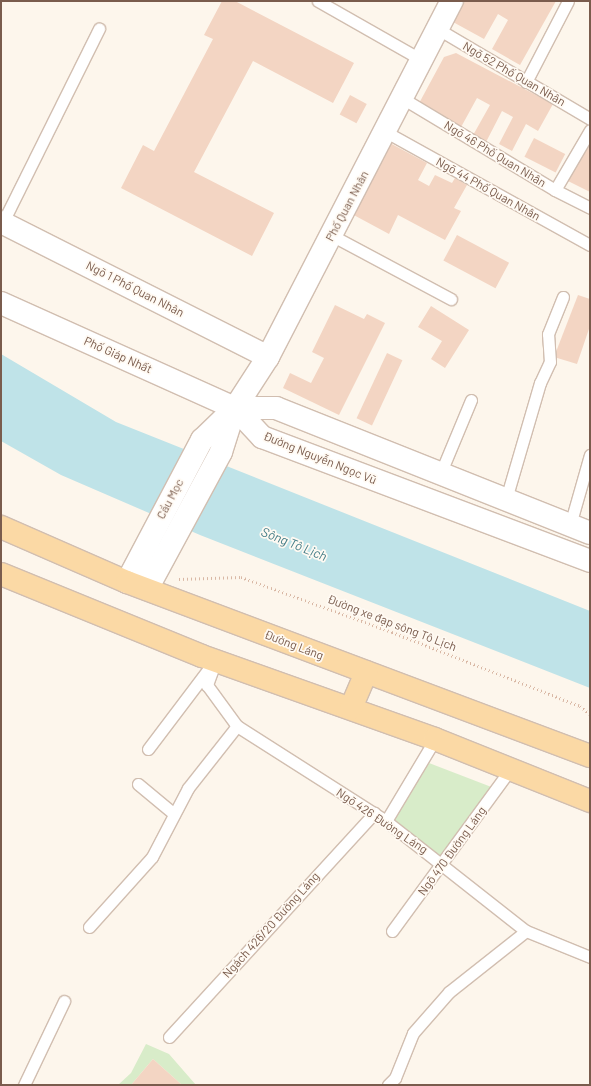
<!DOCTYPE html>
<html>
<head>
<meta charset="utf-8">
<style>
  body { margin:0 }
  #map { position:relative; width:591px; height:1086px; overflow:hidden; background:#fdf6ec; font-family:Barlow,sans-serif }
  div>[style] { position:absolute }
  .green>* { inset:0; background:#d8ecc9 }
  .water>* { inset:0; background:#bfe3e8 }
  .building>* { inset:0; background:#f3d5c3; transform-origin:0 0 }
  .path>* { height:2.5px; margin-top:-1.25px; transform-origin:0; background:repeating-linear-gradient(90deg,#d9b8a5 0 1px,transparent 0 4px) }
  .roads { filter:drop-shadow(1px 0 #d1beb0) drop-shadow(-1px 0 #d1beb0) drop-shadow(0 1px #d1beb0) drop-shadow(0 -1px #d1beb0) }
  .service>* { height:11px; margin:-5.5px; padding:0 5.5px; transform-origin:5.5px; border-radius:5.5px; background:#fff }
  .minor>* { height:22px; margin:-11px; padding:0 11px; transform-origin:11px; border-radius:11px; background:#fff }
  .tertiary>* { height:22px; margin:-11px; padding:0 11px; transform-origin:11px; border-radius:11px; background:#fff }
  .secondary>* { height:22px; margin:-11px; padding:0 11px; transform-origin:11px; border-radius:11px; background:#fff }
  .primary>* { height:22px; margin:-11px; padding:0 11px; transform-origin:11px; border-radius:11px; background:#fbd9a5 }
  span { translate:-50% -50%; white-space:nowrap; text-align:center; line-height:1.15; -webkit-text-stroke:3.5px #fffaf3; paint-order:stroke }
  .street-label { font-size:12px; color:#7a5c4d }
  .water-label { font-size:13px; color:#437c86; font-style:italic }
  .frame { position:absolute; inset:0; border:2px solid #7a5c4d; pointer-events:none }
</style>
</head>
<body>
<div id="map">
  <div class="green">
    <div style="clip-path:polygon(429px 763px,494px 788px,442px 868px,388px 828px)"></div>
    <div style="clip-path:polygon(146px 1044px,169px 1054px,196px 1085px,182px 1085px,153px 1059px,131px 1085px,118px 1085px,131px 1073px)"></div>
  </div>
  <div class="water">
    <div style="clip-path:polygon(1px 354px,116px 422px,590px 611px,590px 688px,200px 535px,61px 475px,1px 441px)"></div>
  </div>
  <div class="building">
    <div style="clip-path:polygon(222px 1px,235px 1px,354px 63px,333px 103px,253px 61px,194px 172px,274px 213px,252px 256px,121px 188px,143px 145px,154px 151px,213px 39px,204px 35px)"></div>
    <div style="clip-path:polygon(465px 1px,556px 1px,520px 65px,492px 49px,508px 20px,498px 14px,484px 39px,453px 22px)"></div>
    <div style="clip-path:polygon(456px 53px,553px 104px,538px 131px,526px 124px,512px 151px,499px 144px,513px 117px,502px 111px,485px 144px,472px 137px,490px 105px,477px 98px,460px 129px,417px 107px,444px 57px)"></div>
    <div style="left:350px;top:95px;width:19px;height:22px;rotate:28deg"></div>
    <div style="clip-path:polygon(590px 136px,590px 192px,568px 181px)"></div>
    <div style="left:534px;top:138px;width:35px;height:21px;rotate:27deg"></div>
    <div style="clip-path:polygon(388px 142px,427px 163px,418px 180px,429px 186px,435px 175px,452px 183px,455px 178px,467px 185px,454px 208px,461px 211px,445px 240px,398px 215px,389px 234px,350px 213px)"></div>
    <div style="left:457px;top:235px;width:59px;height:29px;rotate:28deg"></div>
    <div style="clip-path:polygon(578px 295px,590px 299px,590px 326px,577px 364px,554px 357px)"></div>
    <div style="clip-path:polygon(335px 305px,364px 319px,367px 314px,385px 323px,339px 415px,283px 388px,290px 373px,311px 383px,324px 358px,312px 352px)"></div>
    <div style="clip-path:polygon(431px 306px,469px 330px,445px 368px,431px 359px,442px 341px,418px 327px)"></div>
    <div style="left:387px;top:353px;width:17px;height:72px;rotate:25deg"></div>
    <div style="clip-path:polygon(153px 1059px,182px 1085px,131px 1085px)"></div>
  </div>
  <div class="path">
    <div style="left:179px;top:579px;width:62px;rotate:-1.8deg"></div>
    <div style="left:241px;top:577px;width:161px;rotate:20deg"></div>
    <div style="left:392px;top:632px;width:202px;rotate:21.5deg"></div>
    <div style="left:580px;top:706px;width:13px;rotate:39deg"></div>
  </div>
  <div class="roads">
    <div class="service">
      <div style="left:318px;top:1px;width:120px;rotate:29.6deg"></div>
      <div style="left:438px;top:29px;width:177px;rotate:30.6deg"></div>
      <div style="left:526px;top:82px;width:91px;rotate:-62.6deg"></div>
      <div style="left:402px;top:98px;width:179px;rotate:31deg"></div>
      <div style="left:555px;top:190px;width:39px;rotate:27deg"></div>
      <div style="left:386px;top:132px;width:233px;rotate:29deg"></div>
      <div style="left:555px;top:190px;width:69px;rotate:-59.7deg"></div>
      <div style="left:3px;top:222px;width:216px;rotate:-63.6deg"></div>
      <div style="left:331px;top:235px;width:136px;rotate:28.1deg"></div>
      <div style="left:441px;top:472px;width:78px;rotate:-67.4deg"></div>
      <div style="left:506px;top:499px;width:121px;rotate:-73.7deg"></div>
      <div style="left:540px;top:383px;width:23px;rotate:-65deg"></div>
      <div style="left:550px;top:362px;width:28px;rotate:-94deg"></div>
      <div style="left:548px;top:334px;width:40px;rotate:-68deg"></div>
      <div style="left:570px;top:525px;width:73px;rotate:-74.1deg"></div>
      <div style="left:216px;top:660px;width:27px;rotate:110deg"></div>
      <div style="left:207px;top:685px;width:51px;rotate:53.8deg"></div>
      <div style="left:237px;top:726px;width:177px;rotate:32.5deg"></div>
      <div style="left:386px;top:821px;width:178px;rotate:38.2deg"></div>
      <div style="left:526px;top:931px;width:69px;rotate:22.1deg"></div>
      <div style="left:148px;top:749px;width:103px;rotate:-52.9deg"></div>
      <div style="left:138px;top:784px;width:47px;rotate:39.8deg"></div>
      <div style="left:386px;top:821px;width:96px;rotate:-59.1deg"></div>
      <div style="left:89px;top:927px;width:94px;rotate:-48deg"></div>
      <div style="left:152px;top:857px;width:78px;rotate:-62.4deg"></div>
      <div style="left:188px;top:788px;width:79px;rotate:-51.7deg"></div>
      <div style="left:392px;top:931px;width:200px;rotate:-53.8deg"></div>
      <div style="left:169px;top:1037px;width:304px;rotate:-47.5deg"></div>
      <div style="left:24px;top:1085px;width:93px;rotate:-64.5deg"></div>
      <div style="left:388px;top:1085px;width:10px;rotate:-45deg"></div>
      <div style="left:395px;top:1078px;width:48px;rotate:-68.2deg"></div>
      <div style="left:413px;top:1033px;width:55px;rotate:-48.7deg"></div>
      <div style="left:449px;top:992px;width:98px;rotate:-38.4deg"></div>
    </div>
    <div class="minor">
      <div style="left:1px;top:222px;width:299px;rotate:26.8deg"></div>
    </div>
    <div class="tertiary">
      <div style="left:127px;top:582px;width:161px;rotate:-62.2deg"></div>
      <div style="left:202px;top:440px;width:46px;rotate:-44.1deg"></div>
      <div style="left:235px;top:408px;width:61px;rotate:-57.1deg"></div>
      <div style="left:268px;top:357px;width:401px;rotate:-62.7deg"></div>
      <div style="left:147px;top:589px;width:156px;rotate:-61.6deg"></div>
      <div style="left:221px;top:452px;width:43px;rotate:-72.4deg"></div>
    </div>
    <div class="secondary">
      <div style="left:1px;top:303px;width:256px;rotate:24.2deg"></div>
      <div style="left:235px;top:408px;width:41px"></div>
      <div style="left:276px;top:408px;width:338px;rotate:21.7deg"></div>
      <div style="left:235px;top:408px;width:40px;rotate:47deg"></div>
      <div style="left:262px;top:437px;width:351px;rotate:20.7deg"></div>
    </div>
    <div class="primary">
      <div style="left:1px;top:527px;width:137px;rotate:23.6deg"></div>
      <div style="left:127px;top:582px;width:495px;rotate:20.6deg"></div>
      <div style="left:1px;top:574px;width:217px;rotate:22.2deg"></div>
      <div style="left:202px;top:656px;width:247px;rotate:19.6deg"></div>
      <div style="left:435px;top:739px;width:167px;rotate:21.8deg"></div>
      <div style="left:351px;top:708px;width:39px;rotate:-67deg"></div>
    </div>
  </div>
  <div class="street-label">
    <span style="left:514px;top:74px;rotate:30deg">Ngõ 52 Phố Quan Nhân</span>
    <span style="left:495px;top:154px;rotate:31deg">Ngõ 46 Phố Quan Nhân</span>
    <span style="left:488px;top:189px;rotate:29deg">Ngõ 44 Phố Quan Nhân</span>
    <span style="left:347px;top:206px;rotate:-62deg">Phố Quan Nhân</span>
    <span style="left:135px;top:289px;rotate:27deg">Ngõ 1 Phố Quan Nhân</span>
    <span style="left:118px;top:355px;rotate:24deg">Phố Giáp Nhất</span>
    <span style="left:320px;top:458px;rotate:22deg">Đường Nguyễn Ngọc Vũ</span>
    <span style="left:170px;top:499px;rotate:-62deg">Cầu Mọc</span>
    <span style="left:392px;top:623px;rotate:21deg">Đường xe đạp sông Tô Lịch</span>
    <span style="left:294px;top:645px;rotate:21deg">Đường Láng</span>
    <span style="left:382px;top:821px;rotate:34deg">Ngõ 426 Đường Láng</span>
    <span style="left:452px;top:851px;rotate:-54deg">Ngõ 470 Đường Láng</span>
    <span style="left:271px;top:925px;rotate:-48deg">Ngách 426/20 Đường Láng</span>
  </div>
  <div class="water-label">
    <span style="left:294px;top:544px;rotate:22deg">Sông Tô Lịch</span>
  </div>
  <div class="frame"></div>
</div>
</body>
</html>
